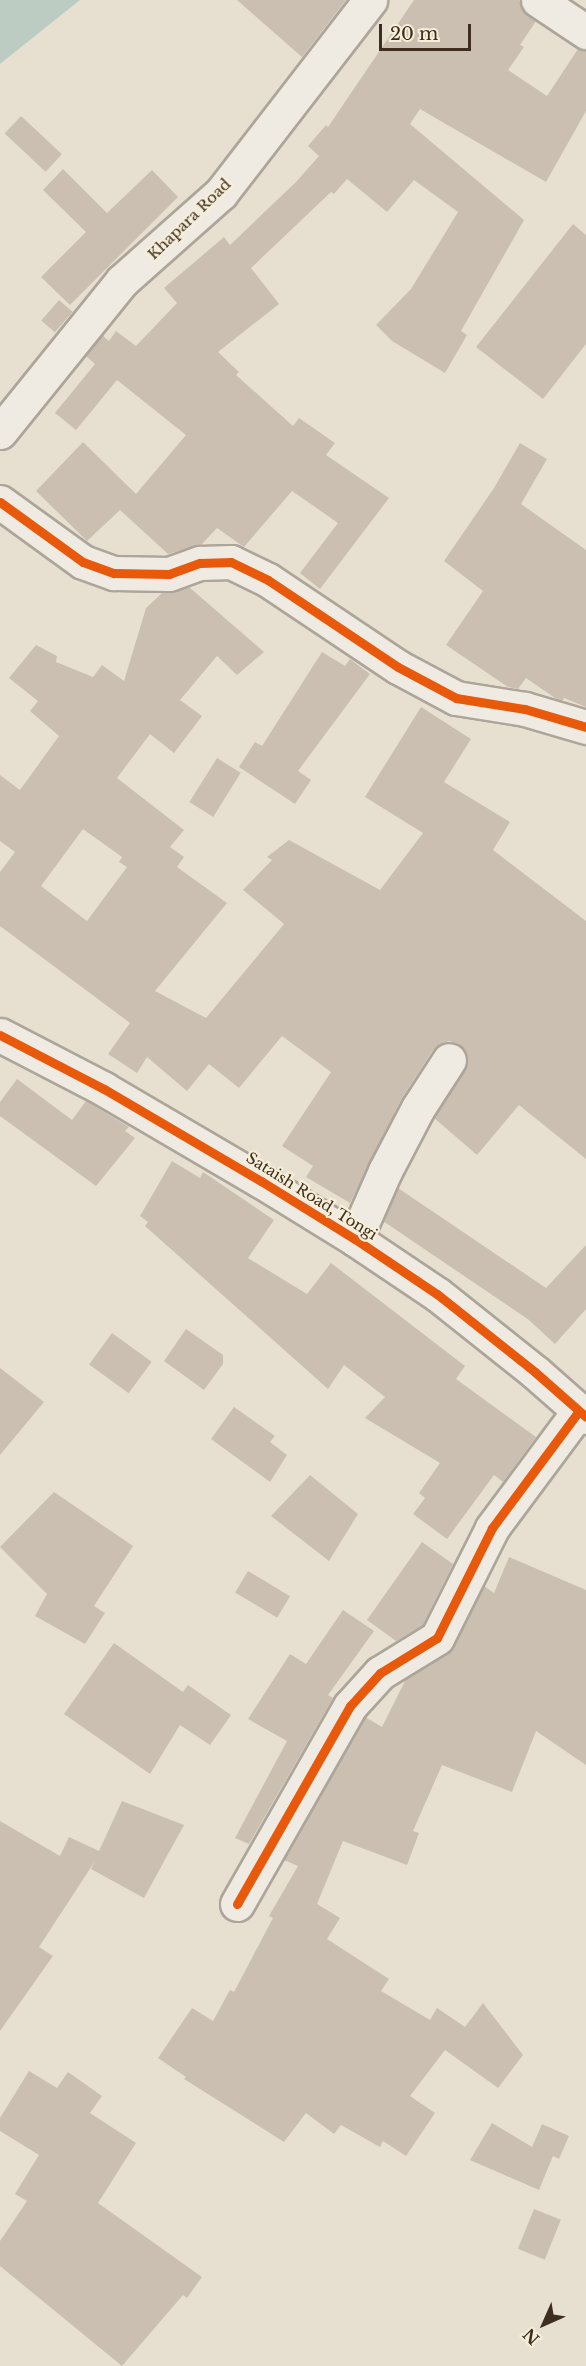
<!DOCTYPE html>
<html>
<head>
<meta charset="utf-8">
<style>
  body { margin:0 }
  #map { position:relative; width:586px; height:2366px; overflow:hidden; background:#e7e0d1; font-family:"Libre Baskerville",serif }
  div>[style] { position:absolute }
  .water>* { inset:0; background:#bcccc2 }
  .building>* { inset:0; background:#cbbfb2; transform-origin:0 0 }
  .roads { filter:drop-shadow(2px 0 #ada599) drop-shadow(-2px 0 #ada599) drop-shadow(0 2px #ada599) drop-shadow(0 -2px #ada599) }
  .minor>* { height:33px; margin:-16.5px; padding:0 16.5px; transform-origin:16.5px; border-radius:16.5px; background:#efebe3 }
  .cycleway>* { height:9px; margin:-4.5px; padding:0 4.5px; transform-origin:4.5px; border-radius:4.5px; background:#e8590c }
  span { translate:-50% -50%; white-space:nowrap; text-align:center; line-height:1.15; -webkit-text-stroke:4.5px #f7eed8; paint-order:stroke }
  .street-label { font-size:15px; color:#3d2e20 }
  .north { position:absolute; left:514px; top:2294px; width:60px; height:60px; -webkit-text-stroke:4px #f7eed8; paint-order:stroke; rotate:225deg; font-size:16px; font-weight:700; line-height:24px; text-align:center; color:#3d2e20 }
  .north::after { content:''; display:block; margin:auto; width:21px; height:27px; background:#3d2e20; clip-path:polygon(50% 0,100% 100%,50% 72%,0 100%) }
  .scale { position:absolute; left:379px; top:24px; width:92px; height:27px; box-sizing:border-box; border:3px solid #3d2e20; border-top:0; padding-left:8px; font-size:18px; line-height:21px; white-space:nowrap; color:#3d2e20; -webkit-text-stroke:4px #f7eed8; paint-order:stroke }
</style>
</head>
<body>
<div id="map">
  <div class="water">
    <div style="clip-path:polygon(0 0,80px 0,0 64px)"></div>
  </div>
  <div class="building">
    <div style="clip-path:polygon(237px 0,346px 0,302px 57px)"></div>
    <div style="clip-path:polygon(414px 0,519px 0,522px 9px,536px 21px,520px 45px,524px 47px,508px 70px,547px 96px,578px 49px,586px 51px,586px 111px,546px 182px,420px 109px,410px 124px,524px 220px,461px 331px,467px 335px,445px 373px,392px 341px,376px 325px,411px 289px,458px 212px,414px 180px,387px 212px,347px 179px,334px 194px,331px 192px,251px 268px,279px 304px,218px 352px,239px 372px,236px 375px,293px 426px,299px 418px,335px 443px,326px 455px,389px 498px,320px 589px,300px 573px,338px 523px,292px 491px,244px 547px,217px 528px,202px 544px,168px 554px,120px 510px,87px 541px,36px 491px,83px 442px,136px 494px,186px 435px,117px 380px,76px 430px,55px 413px,95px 364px,86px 356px,102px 335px,109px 341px,116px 331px,136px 346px,177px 303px,164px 288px,224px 237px,230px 245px,296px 182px,319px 156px,308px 146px,326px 125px,328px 127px)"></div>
    <div style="left:21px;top:116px;width:56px;height:24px;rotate:43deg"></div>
    <div style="clip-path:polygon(63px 169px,107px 213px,152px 170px,178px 197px,70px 305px,41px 277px,86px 232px,43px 190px)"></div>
    <div style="clip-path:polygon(573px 224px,586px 235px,586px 344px,543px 399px,476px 347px)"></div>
    <div style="left:59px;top:300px;width:18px;height:27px;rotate:41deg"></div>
    <div style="clip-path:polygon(520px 443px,547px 459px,521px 504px,586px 550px,586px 707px,564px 698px,562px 701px,555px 698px,526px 678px,518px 689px,508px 687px,446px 645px,483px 591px,444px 561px,494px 488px)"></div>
    <div style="clip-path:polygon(evenodd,189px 587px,264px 652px,237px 675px,217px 656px,180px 700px,202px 716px,174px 753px,150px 734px,117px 778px,184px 830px,170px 847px,184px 857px,177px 867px,227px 903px,155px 991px,206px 1018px,284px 924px,243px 890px,272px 860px,267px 857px,289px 840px,380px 890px,423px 833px,365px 797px,421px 707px,471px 739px,444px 782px,510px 822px,493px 850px,586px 921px,586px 1159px,519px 1105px,477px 1155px,434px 1118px,468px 1062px,465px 1051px,459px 1044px,449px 1041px,440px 1044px,433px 1050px,402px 1098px,350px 1203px,306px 1177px,313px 1166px,282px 1146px,331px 1072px,282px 1036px,239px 1088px,209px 1064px,187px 1091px,147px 1057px,137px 1073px,108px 1054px,130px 1023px,0 926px,0 872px,15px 852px,0 841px,0 775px,20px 790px,59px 736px,30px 711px,38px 701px,9px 678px,36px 645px,57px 656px,56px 662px,93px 677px,102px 665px,124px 681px,146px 608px,162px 593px,189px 587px,83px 829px,122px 857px,119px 862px,127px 867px,87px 921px,41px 886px,83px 829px)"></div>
    <div style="clip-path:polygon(322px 652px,345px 666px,350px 659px,370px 674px,298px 771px,311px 780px,295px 804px,239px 767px,255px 742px,262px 746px)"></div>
    <div style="left:217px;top:758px;width:28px;height:52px;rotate:32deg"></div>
    <div style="clip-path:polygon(17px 1079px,72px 1120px,86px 1101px,129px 1127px,125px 1131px,135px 1138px,96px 1186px,0 1116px,0 1102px)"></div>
    <div style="clip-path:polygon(172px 1161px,200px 1178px,203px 1172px,274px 1220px,248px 1258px,307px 1294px,331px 1263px,465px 1366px,456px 1379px,536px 1437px,503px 1482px,494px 1475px,447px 1539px,413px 1514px,425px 1498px,419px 1493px,440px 1463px,365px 1418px,385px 1397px,344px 1365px,328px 1389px,145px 1226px,148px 1222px,140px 1216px)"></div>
    <div style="clip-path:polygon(398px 1188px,546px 1288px,586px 1245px,586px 1309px,555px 1344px,529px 1320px,383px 1221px)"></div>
    <div style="clip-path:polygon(186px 1329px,223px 1355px,223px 1364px,204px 1390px,164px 1361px)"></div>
    <div style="left:112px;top:1333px;width:49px;height:39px;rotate:36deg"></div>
    <div style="clip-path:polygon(0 1368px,44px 1402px,0 1455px)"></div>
    <div style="clip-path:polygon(234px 1407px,275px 1436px,270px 1442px,287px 1455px,270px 1482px,211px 1439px)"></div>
    <div style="clip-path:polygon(310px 1475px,358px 1514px,329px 1561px,271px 1516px)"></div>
    <div style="clip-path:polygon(54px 1492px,133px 1546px,94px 1606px,105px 1613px,85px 1644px,35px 1616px,47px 1594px,0 1547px)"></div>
    <div style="clip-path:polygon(422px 1542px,453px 1564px,423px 1625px,396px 1641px,367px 1620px)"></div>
    <div style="clip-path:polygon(509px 1557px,586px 1590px,586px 1765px,536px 1731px,512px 1792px,442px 1765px,413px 1831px,419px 1833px,407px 1865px,343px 1841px,317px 1904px,340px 1918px,327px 1939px,389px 1979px,381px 1991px,430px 2020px,437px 2008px,465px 2027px,483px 2003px,523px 2055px,498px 2088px,445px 2050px,410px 2096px,435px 2113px,406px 2156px,383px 2141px,380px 2147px,341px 2125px,334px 2134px,306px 2113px,284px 2142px,184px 2079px,186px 2077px,158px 2058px,192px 2008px,213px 2021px,230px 1990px,234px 1992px,273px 1918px,269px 1916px,298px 1866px,284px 1860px,365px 1717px,382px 1727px,406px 1679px,447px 1654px,453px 1647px,484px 1586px,494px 1593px)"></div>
    <div style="left:248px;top:1571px;width:49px;height:25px;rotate:31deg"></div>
    <div style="clip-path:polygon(343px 1610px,374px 1631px,328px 1695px,333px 1698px,249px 1844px,235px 1838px,287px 1741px,248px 1719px,290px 1654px,306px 1664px)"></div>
    <div style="clip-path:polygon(114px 1643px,183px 1692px,188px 1685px,231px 1715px,210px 1745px,180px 1725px,150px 1774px,64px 1714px)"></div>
    <div style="clip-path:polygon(122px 1801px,184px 1825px,144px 1898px,91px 1869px,95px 1861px,39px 1947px,53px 1956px,0 2031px,0 1821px,60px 1856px,69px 1837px,99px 1851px)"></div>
    <div style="clip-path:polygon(29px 2071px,57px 2088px,68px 2072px,102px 2096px,90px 2113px,136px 2143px,98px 2203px,202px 2277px,187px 2298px,183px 2295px,122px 2366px,0 2266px,0 2241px,27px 2201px,15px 2194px,39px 2155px,0 2131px,0 2118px)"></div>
    <div style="clip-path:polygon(492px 2123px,532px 2147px,542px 2124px,569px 2136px,559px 2159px,553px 2156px,539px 2190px,470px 2160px)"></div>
    <div style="left:534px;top:2209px;width:29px;height:43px;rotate:22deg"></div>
  </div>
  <div class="roads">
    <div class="minor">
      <div style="left:538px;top:0;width:58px;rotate:33.7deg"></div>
      <div style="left:0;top:432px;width:194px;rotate:-51.1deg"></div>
      <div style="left:122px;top:281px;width:132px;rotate:-41.6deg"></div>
      <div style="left:221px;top:193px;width:244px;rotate:-52.3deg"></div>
      <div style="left:0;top:502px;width:102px;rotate:35.9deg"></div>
      <div style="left:83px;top:562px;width:33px;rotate:20deg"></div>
      <div style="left:114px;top:573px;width:55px;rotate:1deg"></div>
      <div style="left:169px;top:574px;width:33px;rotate:-20deg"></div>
      <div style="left:200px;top:563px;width:31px;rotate:-2deg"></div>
      <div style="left:231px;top:562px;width:41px;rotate:25.9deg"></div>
      <div style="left:268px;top:580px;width:156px;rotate:33.8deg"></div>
      <div style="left:398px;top:667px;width:66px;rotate:28.1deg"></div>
      <div style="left:456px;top:698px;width:70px;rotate:9.1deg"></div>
      <div style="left:525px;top:709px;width:64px;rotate:16.4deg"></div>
      <div style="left:0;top:1035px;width:117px;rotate:27.4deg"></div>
      <div style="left:104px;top:1089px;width:182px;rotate:30.4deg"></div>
      <div style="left:261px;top:1181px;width:110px;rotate:31.7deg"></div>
      <div style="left:355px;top:1239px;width:99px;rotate:33.9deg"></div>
      <div style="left:437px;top:1294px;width:125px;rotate:38.5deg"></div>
      <div style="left:535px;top:1372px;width:68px;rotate:41.4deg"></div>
      <div style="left:355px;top:1239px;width:74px;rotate:-66.2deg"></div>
      <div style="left:385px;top:1171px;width:71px;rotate:-62.4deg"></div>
      <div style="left:418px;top:1108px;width:57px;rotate:-57.1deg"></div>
      <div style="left:237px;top:1904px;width:228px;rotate:-60.3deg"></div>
      <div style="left:350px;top:1706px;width:45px;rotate:-47.7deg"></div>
      <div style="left:380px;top:1673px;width:67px;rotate:-31.6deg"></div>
      <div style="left:437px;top:1638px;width:123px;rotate:-63.4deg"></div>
      <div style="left:492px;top:1528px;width:144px;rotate:-53.4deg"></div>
    </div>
  </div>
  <div class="cycleway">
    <div style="left:0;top:502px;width:102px;rotate:35.9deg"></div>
    <div style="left:83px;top:562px;width:33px;rotate:20deg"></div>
    <div style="left:114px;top:573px;width:55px;rotate:1deg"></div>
    <div style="left:169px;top:574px;width:33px;rotate:-20deg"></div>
    <div style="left:200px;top:563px;width:31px;rotate:-2deg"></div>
    <div style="left:231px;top:562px;width:41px;rotate:25.9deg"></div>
    <div style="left:268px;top:580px;width:156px;rotate:33.8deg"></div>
    <div style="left:398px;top:667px;width:66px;rotate:28.1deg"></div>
    <div style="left:456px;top:698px;width:70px;rotate:9.1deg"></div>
    <div style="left:525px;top:709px;width:64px;rotate:16.4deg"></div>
    <div style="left:0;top:1035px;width:117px;rotate:27.4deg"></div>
    <div style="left:104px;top:1089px;width:182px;rotate:30.4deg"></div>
    <div style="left:261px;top:1181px;width:110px;rotate:31.7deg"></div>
    <div style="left:355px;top:1239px;width:99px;rotate:33.9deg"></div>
    <div style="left:437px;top:1294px;width:125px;rotate:38.5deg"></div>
    <div style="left:535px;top:1372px;width:68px;rotate:41.4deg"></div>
    <div style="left:237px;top:1904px;width:228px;rotate:-60.3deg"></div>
    <div style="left:350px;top:1706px;width:45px;rotate:-47.7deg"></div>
    <div style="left:380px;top:1673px;width:67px;rotate:-31.6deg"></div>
    <div style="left:437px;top:1638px;width:123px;rotate:-63.4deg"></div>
    <div style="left:492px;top:1528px;width:144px;rotate:-53.4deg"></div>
  </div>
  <div class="street-label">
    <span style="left:189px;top:219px;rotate:-44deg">Khapara Road</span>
    <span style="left:312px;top:1196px;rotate:32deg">Sataish Road, Tongi</span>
  </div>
  <div class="north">N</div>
  <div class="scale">20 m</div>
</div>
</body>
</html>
